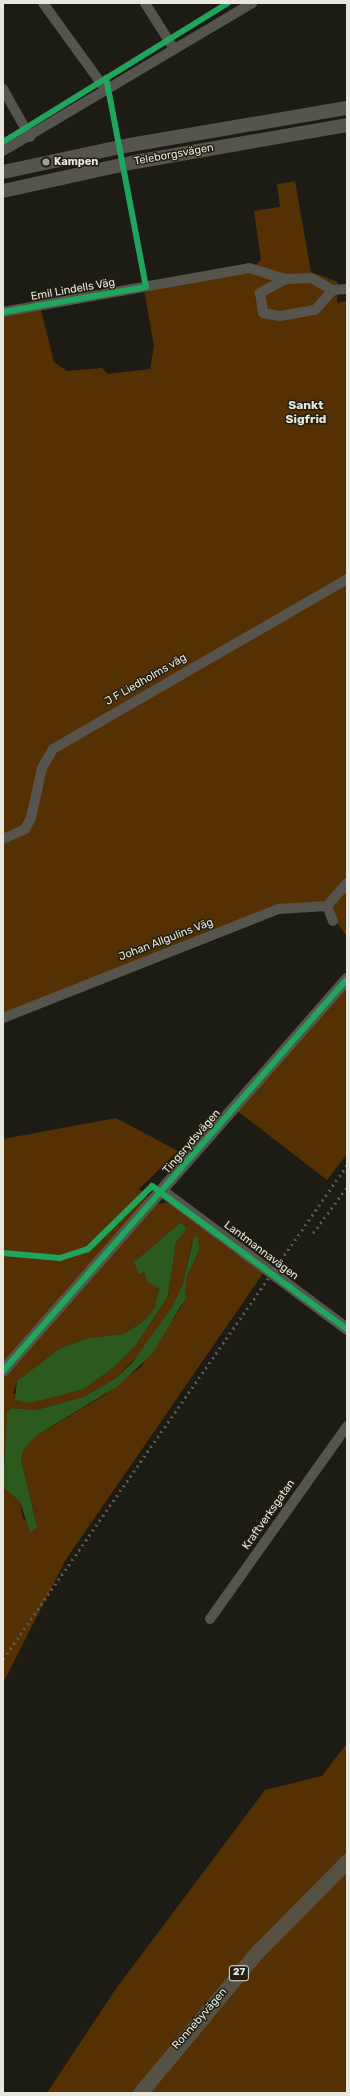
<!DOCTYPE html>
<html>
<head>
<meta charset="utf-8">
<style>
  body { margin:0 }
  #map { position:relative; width:350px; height:2096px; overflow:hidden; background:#1d1c14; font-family:Rubik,sans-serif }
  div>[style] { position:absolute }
  .green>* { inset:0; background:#553003 }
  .water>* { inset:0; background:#2c591e }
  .minor>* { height:10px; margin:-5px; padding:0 5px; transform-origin:5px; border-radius:5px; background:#55544d }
  .tertiary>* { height:12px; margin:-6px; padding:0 6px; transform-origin:6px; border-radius:6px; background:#55544d }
  .secondary>* { height:14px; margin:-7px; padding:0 7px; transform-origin:7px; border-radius:7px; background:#55544d }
  .primary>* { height:15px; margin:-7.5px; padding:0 7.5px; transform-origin:7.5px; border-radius:7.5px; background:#555245 }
  .rail>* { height:2.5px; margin-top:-1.25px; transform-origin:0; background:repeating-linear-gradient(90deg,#5b5a54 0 2px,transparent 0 6px) }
  .cycleway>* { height:6px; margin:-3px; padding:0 3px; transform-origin:3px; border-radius:3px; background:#20a55d }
  .dots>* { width:11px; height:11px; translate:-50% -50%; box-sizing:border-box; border:2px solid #211f10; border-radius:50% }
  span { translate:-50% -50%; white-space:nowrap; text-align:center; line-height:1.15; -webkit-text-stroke:3px #211f10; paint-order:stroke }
  .shield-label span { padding:1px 3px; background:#211f10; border:1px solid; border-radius:3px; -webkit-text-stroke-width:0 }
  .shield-label { font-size:10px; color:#e8e7dd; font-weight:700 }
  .street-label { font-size:11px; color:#e8e7dd }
  .poi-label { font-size:11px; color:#e8e7dd; font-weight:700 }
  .left { translate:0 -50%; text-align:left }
  .neighbourhood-label { font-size:12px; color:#e8e7dd; font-weight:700 }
  .frame { position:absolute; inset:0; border:4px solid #e8e7dd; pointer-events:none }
</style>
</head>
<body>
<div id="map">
  <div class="green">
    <div style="clip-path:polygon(295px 181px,311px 272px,338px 282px,337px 303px,347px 301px,347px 937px,326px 906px,279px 909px,3px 1018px,3px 317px,41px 310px,54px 362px,67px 371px,102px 368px,108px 374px,150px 369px,154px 346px,144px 290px,249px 270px,261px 260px,254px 211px,280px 207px,277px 184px)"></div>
    <div style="clip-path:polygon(347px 979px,347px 1154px,327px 1180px,235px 1109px)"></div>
    <div style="clip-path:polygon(evenodd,116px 1118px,178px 1151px,139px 1189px,156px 1204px,173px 1202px,266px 1269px,65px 1561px,3px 1683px,3px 1487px,20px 1502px,23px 1519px,37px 1527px,21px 1459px,24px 1449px,37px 1435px,103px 1396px,141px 1367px,182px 1306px,186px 1278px,199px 1251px,192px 1242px,183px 1283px,172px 1307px,145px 1348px,116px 1378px,83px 1397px,36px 1410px,11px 1408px,3px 1463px,3px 1139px,116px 1118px,181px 1222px,187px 1229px,176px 1242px,168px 1296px,136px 1345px,113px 1368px,84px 1389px,13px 1394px,17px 1381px,59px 1349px,87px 1338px,124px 1334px,146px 1319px,155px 1307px,159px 1288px,134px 1262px,181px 1222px)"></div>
    <div style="clip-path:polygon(347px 1743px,347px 2093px,47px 2093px,115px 1990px,265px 1790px,322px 1776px)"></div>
  </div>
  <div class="water">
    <div style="clip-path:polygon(181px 1222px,187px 1229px,176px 1242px,168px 1296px,136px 1345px,113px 1368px,84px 1389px,30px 1403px,15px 1400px,17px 1381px,59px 1349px,87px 1338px,124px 1334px,146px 1319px,155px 1307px,159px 1288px,148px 1282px,144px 1272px,139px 1274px,134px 1262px)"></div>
    <div style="clip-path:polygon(194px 1236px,198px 1237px,199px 1251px,186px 1278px,185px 1299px,152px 1354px,118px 1386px,37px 1435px,24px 1449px,21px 1459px,37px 1527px,30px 1532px,20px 1502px,3px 1487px,7px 1413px,11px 1408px,36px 1410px,83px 1397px,116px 1378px,132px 1363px,172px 1307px,183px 1283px)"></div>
  </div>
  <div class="minor">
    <div style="left:43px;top:3px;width:107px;rotate:54.1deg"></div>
    <div style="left:145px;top:3px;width:54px;rotate:57.8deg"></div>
    <div style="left:3px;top:89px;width:55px;rotate:60.6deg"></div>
    <div style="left:3px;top:151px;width:290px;rotate:-30.7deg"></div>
    <div style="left:286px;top:279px;width:30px;rotate:152deg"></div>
    <div style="left:260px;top:293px;width:20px;rotate:81deg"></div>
    <div style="left:263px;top:313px;width:17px;rotate:10deg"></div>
    <div style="left:280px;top:316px;width:36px;rotate:-10deg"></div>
    <div style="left:315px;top:310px;width:27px;rotate:-48deg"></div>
    <div style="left:3px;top:312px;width:250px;rotate:-10.1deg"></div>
    <div style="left:249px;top:268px;width:39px;rotate:17deg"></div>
    <div style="left:286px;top:279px;width:25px;rotate:-2deg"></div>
    <div style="left:311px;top:278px;width:25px;rotate:29deg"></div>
    <div style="left:333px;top:290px;width:14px;rotate:-4deg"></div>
    <div style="left:3px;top:839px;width:24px;rotate:-24deg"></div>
    <div style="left:25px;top:829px;width:13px;rotate:-61deg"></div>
    <div style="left:31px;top:818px;width:51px;rotate:-77.6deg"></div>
    <div style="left:42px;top:768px;width:22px;rotate:-60deg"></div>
    <div style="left:53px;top:749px;width:340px;rotate:-30deg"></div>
    <div style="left:327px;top:906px;width:30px;rotate:-49deg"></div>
    <div style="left:3px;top:1018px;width:297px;rotate:-21.6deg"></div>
    <div style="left:279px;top:909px;width:48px;rotate:-3.6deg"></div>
    <div style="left:327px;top:906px;width:16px;rotate:68deg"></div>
    <div style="left:210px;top:1619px;width:237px;rotate:-54.6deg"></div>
  </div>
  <div class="tertiary">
    <div style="left:162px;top:1191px;width:231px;rotate:36.7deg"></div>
    <div style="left:3px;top:1371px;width:522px;rotate:-48.73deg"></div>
  </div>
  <div class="secondary">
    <div style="left:3px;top:172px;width:130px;rotate:-12deg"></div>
    <div style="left:130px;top:145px;width:220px;rotate:-9.7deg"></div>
    <div style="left:3px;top:191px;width:135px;rotate:-12.4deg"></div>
    <div style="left:135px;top:162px;width:215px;rotate:-9.9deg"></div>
  </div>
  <div class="primary">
    <div style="left:140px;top:2093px;width:185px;rotate:-50.3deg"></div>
    <div style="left:258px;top:1951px;width:127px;rotate:-45.3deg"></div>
  </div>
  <div class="rail">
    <div style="left:313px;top:1233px;width:57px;rotate:-53.5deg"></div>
    <div style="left:3px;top:1659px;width:602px;rotate:-55.15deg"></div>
  </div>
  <div class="cycleway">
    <div style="left:3px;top:142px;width:264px;rotate:-31.7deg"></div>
    <div style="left:3px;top:312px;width:145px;rotate:-9.9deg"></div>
    <div style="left:146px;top:287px;width:213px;rotate:-100.8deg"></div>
    <div style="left:3px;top:1253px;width:57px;rotate:5deg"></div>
    <div style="left:60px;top:1258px;width:29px;rotate:-18deg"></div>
    <div style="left:88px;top:1249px;width:90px;rotate:-44.5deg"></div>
    <div style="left:152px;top:1186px;width:242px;rotate:36.3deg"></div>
    <div style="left:3px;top:1371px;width:522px;rotate:-48.73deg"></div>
  </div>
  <div class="dots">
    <div style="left:46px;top:162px;background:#a1a097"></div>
  </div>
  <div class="shield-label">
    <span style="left:239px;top:1973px">27</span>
  </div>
  <div class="street-label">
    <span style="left:174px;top:155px;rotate:-10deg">Teleborgsvägen</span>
    <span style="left:73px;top:290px;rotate:-10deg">Emil Lindells Väg</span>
    <span style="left:146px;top:680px;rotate:-30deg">J F Liedholms väg</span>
    <span style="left:166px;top:940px;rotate:-21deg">Johan Allgulins Väg</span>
    <span style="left:192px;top:1142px;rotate:-49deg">Tingsrydsvägen</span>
    <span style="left:261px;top:1251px;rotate:37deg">Lantmannavägen</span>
    <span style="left:269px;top:1515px;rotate:-55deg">Kraftverksgatan</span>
    <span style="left:200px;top:2019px;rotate:-49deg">Ronnebyvägen</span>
  </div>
  <div class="poi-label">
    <span class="left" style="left:54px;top:162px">Kampen</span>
  </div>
  <div class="neighbourhood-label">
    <span style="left:306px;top:413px">Sankt<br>Sigfrid</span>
  </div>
  <div class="frame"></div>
</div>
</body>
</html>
